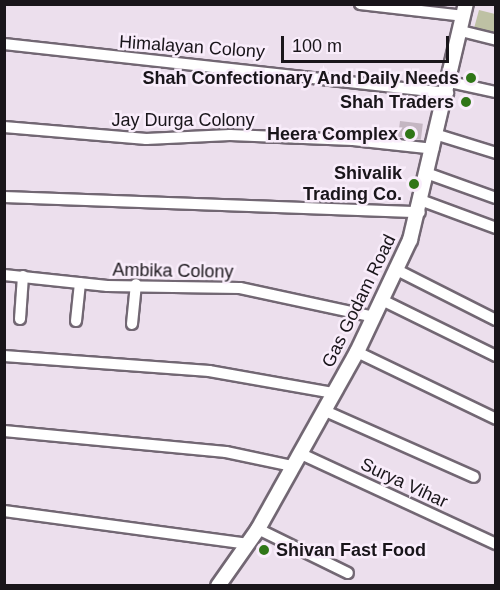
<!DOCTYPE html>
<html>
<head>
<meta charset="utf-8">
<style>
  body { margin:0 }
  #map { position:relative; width:500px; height:590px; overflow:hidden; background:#ecdfed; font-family:Helvetica,sans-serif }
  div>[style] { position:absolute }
  .green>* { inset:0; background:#bec1a4 }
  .building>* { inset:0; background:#c4b6c2; transform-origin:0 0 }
  .roads { filter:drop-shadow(2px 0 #726773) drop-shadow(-2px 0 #726773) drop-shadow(0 2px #726773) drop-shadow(0 -2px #726773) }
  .minor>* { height:10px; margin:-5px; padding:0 5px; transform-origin:5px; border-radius:5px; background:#fff }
  .secondary>* { height:14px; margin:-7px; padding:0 7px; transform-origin:7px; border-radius:7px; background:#fff }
  .dots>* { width:16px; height:16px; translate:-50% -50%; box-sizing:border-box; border:3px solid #f9edfb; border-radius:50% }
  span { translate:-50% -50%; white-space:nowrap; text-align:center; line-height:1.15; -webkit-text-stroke:5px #f9edfb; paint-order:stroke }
  .street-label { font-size:18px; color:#19151a }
  .poi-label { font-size:18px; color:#19151a; font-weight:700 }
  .right { translate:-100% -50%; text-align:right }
  .left { translate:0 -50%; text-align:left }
  .frame { position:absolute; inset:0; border:6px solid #19151a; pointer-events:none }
  .scale { position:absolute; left:281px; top:36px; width:168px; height:27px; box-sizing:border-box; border:3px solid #19151a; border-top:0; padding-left:8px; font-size:18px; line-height:21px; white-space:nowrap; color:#19151a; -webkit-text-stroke:4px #f9edfb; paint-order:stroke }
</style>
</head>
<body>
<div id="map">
  <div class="green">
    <div style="clip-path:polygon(479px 10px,495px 14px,495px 38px,473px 32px)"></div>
  </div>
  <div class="building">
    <div style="left:400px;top:121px;width:23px;height:16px;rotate:7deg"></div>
  </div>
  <div class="roads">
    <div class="minor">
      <div style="left:360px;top:4px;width:105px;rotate:6.6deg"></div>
      <div style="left:461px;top:31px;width:36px;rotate:14deg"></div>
      <div style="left:4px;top:44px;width:447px;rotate:6.3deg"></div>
      <div style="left:450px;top:82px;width:47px;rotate:12.3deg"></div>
      <div style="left:4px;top:127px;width:143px;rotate:4.8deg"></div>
      <div style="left:146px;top:139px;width:84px;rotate:-2.7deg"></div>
      <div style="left:230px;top:135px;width:123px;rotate:2.3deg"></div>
      <div style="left:353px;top:140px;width:81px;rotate:6.3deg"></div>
      <div style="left:438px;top:135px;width:61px;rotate:17.2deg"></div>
      <div style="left:429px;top:174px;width:71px;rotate:19.7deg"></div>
      <div style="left:4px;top:197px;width:416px;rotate:2.1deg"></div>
      <div style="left:423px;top:201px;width:78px;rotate:20.3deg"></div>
      <div style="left:395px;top:269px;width:113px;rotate:26.8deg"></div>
      <div style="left:4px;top:275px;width:104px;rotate:6.1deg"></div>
      <div style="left:107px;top:286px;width:133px;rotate:0.9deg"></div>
      <div style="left:240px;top:288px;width:137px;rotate:12.2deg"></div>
      <div style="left:382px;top:300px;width:127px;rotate:26.2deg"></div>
      <div style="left:20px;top:319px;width:43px;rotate:-86deg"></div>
      <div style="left:76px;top:321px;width:38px;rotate:-84deg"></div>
      <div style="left:132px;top:324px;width:40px;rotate:-84.3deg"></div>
      <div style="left:357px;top:352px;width:154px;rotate:25.7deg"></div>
      <div style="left:4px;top:356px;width:206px;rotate:4.2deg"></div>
      <div style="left:209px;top:371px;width:127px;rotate:10deg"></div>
      <div style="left:323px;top:410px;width:165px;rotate:23.9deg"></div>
      <div style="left:4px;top:431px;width:223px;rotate:5.4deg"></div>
      <div style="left:226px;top:452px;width:67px;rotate:12deg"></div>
      <div style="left:299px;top:453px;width:217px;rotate:24.8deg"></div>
      <div style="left:4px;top:511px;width:245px;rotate:7.7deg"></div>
      <div style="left:258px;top:529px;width:100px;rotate:26.1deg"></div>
    </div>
    <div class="secondary">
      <div style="left:218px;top:586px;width:70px;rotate:-54.9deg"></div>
      <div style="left:258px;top:529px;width:203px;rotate:-60.8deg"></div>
      <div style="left:357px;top:352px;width:124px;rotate:-64.7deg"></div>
      <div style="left:410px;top:240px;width:243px;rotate:-76.7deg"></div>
    </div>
  </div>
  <div class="dots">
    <div style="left:471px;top:78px;background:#307618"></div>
    <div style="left:466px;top:102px;background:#307618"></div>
    <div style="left:410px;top:134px;background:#307618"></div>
    <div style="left:414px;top:184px;background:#307618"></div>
    <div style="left:264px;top:550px;background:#307618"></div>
  </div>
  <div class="street-label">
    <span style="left:192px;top:47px;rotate:4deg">Himalayan Colony</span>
    <span style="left:183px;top:120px">Jay Durga Colony</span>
    <span style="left:173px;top:271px;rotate:1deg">Ambika Colony</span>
    <span style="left:359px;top:301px;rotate:-64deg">Gas Godam Road</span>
    <span style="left:404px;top:483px;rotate:25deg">Surya Vihar</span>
  </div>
  <div class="poi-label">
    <span class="right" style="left:459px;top:78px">Shah Confectionary And Daily Needs</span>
    <span class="right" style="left:454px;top:102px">Shah Traders</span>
    <span class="right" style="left:398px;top:134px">Heera Complex</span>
    <span class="right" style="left:402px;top:184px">Shivalik<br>Trading Co.</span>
    <span class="left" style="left:276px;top:550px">Shivan Fast Food</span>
  </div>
  <div class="frame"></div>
  <div class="scale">100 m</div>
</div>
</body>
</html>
